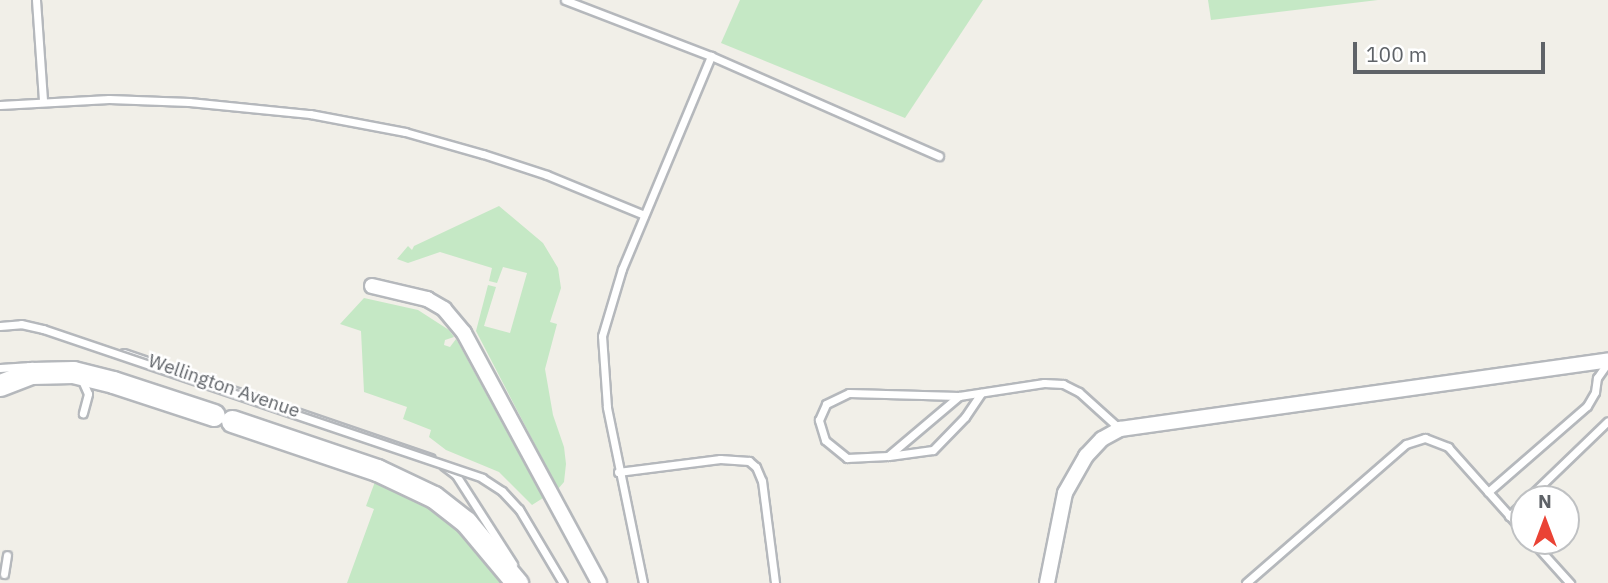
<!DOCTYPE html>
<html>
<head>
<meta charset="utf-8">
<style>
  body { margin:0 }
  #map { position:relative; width:1608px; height:583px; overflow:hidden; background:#f1efe8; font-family:"IBM Plex Sans",sans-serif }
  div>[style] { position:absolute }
  .green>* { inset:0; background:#c5e8c5 }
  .roads { filter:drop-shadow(2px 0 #b5b8bc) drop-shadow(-2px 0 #b5b8bc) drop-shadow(0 2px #b5b8bc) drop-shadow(0 -2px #b5b8bc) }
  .lane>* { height:7px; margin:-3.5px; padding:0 3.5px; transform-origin:3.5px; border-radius:3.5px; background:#fff }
  .street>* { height:14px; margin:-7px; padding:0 7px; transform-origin:7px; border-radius:7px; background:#fff }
  .secondary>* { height:21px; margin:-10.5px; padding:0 10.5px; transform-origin:10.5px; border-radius:10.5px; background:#fff }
  .bridges { filter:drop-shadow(2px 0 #b5b8bc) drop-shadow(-2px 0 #b5b8bc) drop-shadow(0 2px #b5b8bc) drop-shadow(0 -2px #b5b8bc) }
  .lane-bridge>* { height:7px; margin:-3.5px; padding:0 3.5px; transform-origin:3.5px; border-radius:3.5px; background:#fff }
  span { translate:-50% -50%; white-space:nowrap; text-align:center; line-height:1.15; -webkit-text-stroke:5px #fff; paint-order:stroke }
  .street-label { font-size:19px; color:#5f6368 }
  .north { position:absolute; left:1510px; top:485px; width:70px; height:70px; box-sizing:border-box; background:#fff; border:2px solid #bfc1c3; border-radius:50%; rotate:0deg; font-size:19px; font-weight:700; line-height:28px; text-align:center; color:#5f6368 }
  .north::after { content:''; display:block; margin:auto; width:24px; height:32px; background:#ea4335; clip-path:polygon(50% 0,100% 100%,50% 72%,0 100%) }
  .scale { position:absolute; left:1353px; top:42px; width:192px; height:32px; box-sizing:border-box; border:4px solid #5f6368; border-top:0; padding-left:9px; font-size:21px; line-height:24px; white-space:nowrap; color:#5f6368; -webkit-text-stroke:5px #fff; paint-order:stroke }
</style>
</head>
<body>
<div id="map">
  <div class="green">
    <div style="clip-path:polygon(740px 0,983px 0,905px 118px,721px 43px)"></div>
    <div style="clip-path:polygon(1208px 0,1378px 0,1211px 20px)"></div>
    <div style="clip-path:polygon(499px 206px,543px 243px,558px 268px,561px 288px,550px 322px,557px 324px,545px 369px,553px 415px,564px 447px,566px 464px,564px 482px,558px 489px,476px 331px,488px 285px,496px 287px,484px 326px,510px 333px,527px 273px,503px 267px,497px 283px,489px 281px,492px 268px,440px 252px,408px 263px,397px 259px,408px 246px,412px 250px,414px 246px)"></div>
    <div style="clip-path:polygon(364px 298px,418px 310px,449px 330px,454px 337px,445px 340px,444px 345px,450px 347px,456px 339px,458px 342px,543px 498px,532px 505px,499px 472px,446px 450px,429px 437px,431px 430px,403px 419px,407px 407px,364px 392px,361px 331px,340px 324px)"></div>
    <div style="clip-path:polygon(376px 479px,435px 504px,510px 583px,347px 583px,374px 509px,366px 506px)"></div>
  </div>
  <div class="roads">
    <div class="lane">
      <div style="left:36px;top:0;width:100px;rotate:86deg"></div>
      <div style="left:565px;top:0;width:156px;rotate:21deg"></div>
      <div style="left:711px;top:56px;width:249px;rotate:23.7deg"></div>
      <div style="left:0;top:105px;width:109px;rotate:-3.2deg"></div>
      <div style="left:109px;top:99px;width:80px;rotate:2.1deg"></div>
      <div style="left:189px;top:102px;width:122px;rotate:5.7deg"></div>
      <div style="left:310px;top:114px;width:97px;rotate:10.7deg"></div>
      <div style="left:405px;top:132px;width:81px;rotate:15.8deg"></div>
      <div style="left:483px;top:154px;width:67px;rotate:18.2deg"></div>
      <div style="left:547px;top:175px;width:105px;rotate:22.4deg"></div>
      <div style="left:124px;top:353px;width:324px;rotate:18.9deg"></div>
      <div style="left:0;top:368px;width:27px;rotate:-4deg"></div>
      <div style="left:81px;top:378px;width:17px;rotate:66deg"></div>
      <div style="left:88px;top:394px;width:20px;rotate:105deg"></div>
      <div style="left:959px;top:396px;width:93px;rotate:139.8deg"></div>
      <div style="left:888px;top:456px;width:41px;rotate:177.2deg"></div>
      <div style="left:847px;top:458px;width:28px;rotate:-141deg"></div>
      <div style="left:825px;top:440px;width:21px;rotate:-107deg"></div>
      <div style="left:819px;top:420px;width:17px;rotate:-66deg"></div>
      <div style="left:826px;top:404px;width:25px;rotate:-26deg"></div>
      <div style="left:849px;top:393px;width:110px;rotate:1.6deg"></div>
      <div style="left:959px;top:396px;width:86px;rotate:-8.7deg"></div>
      <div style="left:1044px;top:383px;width:19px;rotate:3deg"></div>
      <div style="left:1063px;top:384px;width:18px;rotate:27deg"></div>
      <div style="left:1079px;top:392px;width:55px;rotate:42.1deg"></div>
      <div style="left:889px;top:456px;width:44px;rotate:-7.8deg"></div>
      <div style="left:933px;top:450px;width:46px;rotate:-45.9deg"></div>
      <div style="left:965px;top:417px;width:29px;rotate:-56deg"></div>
      <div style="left:444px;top:466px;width:15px;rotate:37deg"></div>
      <div style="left:456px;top:475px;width:106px;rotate:57.4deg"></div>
      <div style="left:618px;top:472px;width:103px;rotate:-7.3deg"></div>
      <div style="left:720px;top:459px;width:29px;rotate:4deg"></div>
      <div style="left:749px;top:461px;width:9px;rotate:41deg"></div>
      <div style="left:756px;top:467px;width:15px;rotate:67deg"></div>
      <div style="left:762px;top:481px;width:103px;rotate:82.7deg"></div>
      <div style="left:1488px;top:492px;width:131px;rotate:-41deg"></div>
      <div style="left:1587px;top:406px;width:16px;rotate:-60deg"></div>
      <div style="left:1595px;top:392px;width:14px;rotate:-82deg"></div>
      <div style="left:1597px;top:378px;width:19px;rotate:-55deg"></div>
      <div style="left:1527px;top:499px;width:112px;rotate:-43.9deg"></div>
      <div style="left:1509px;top:516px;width:21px;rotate:-43deg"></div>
      <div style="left:1532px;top:541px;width:57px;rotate:47.9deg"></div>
      <div style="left:4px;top:574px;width:19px;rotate:-81deg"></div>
      <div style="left:643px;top:583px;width:180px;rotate:-101.6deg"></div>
      <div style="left:607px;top:407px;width:71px;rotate:-94deg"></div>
      <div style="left:602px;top:336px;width:70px;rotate:-73.4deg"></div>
      <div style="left:622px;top:269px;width:231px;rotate:-67.3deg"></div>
      <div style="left:1246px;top:583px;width:212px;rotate:-41deg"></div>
      <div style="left:1406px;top:444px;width:20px;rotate:-18deg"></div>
      <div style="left:1425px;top:438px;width:25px;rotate:21deg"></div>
      <div style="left:1448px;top:447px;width:114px;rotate:48.2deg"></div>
    </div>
    <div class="street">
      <div style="left:372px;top:286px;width:57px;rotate:13.3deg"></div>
      <div style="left:427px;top:299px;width:20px;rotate:30deg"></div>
      <div style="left:444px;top:309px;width:31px;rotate:50deg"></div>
      <div style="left:464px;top:333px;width:284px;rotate:61.6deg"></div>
      <div style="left:1047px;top:583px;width:92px;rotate:-78.7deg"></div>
      <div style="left:1065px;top:493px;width:43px;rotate:-60.4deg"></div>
      <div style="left:1086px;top:456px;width:23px;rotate:-47deg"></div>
      <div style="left:1102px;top:439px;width:21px;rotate:-29deg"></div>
      <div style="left:1120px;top:429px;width:493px;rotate:-8deg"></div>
    </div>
    <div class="secondary">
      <div style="left:0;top:385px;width:34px;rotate:-21deg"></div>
      <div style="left:32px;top:373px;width:41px;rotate:-1.4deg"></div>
      <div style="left:73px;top:372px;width:41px;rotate:14deg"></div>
      <div style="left:113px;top:382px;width:106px;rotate:18.1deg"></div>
      <div style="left:232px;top:421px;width:153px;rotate:18.7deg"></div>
      <div style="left:377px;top:470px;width:63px;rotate:25.3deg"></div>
      <div style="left:434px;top:497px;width:41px;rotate:38deg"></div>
      <div style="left:466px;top:522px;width:80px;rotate:50.1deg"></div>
    </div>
  </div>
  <div class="bridges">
    <div class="lane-bridge">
      <div style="left:0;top:326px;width:21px;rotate:-5deg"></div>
      <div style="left:21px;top:324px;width:23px;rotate:13deg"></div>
      <div style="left:43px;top:329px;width:464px;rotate:18.7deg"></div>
      <div style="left:482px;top:478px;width:24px;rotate:33deg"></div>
      <div style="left:502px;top:491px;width:25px;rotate:47deg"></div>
      <div style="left:519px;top:509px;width:86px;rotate:59.3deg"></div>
    </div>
  </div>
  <div class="street-label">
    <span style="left:224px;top:386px;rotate:19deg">Wellington Avenue</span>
  </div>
  <div class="north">N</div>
  <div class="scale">100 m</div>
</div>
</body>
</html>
